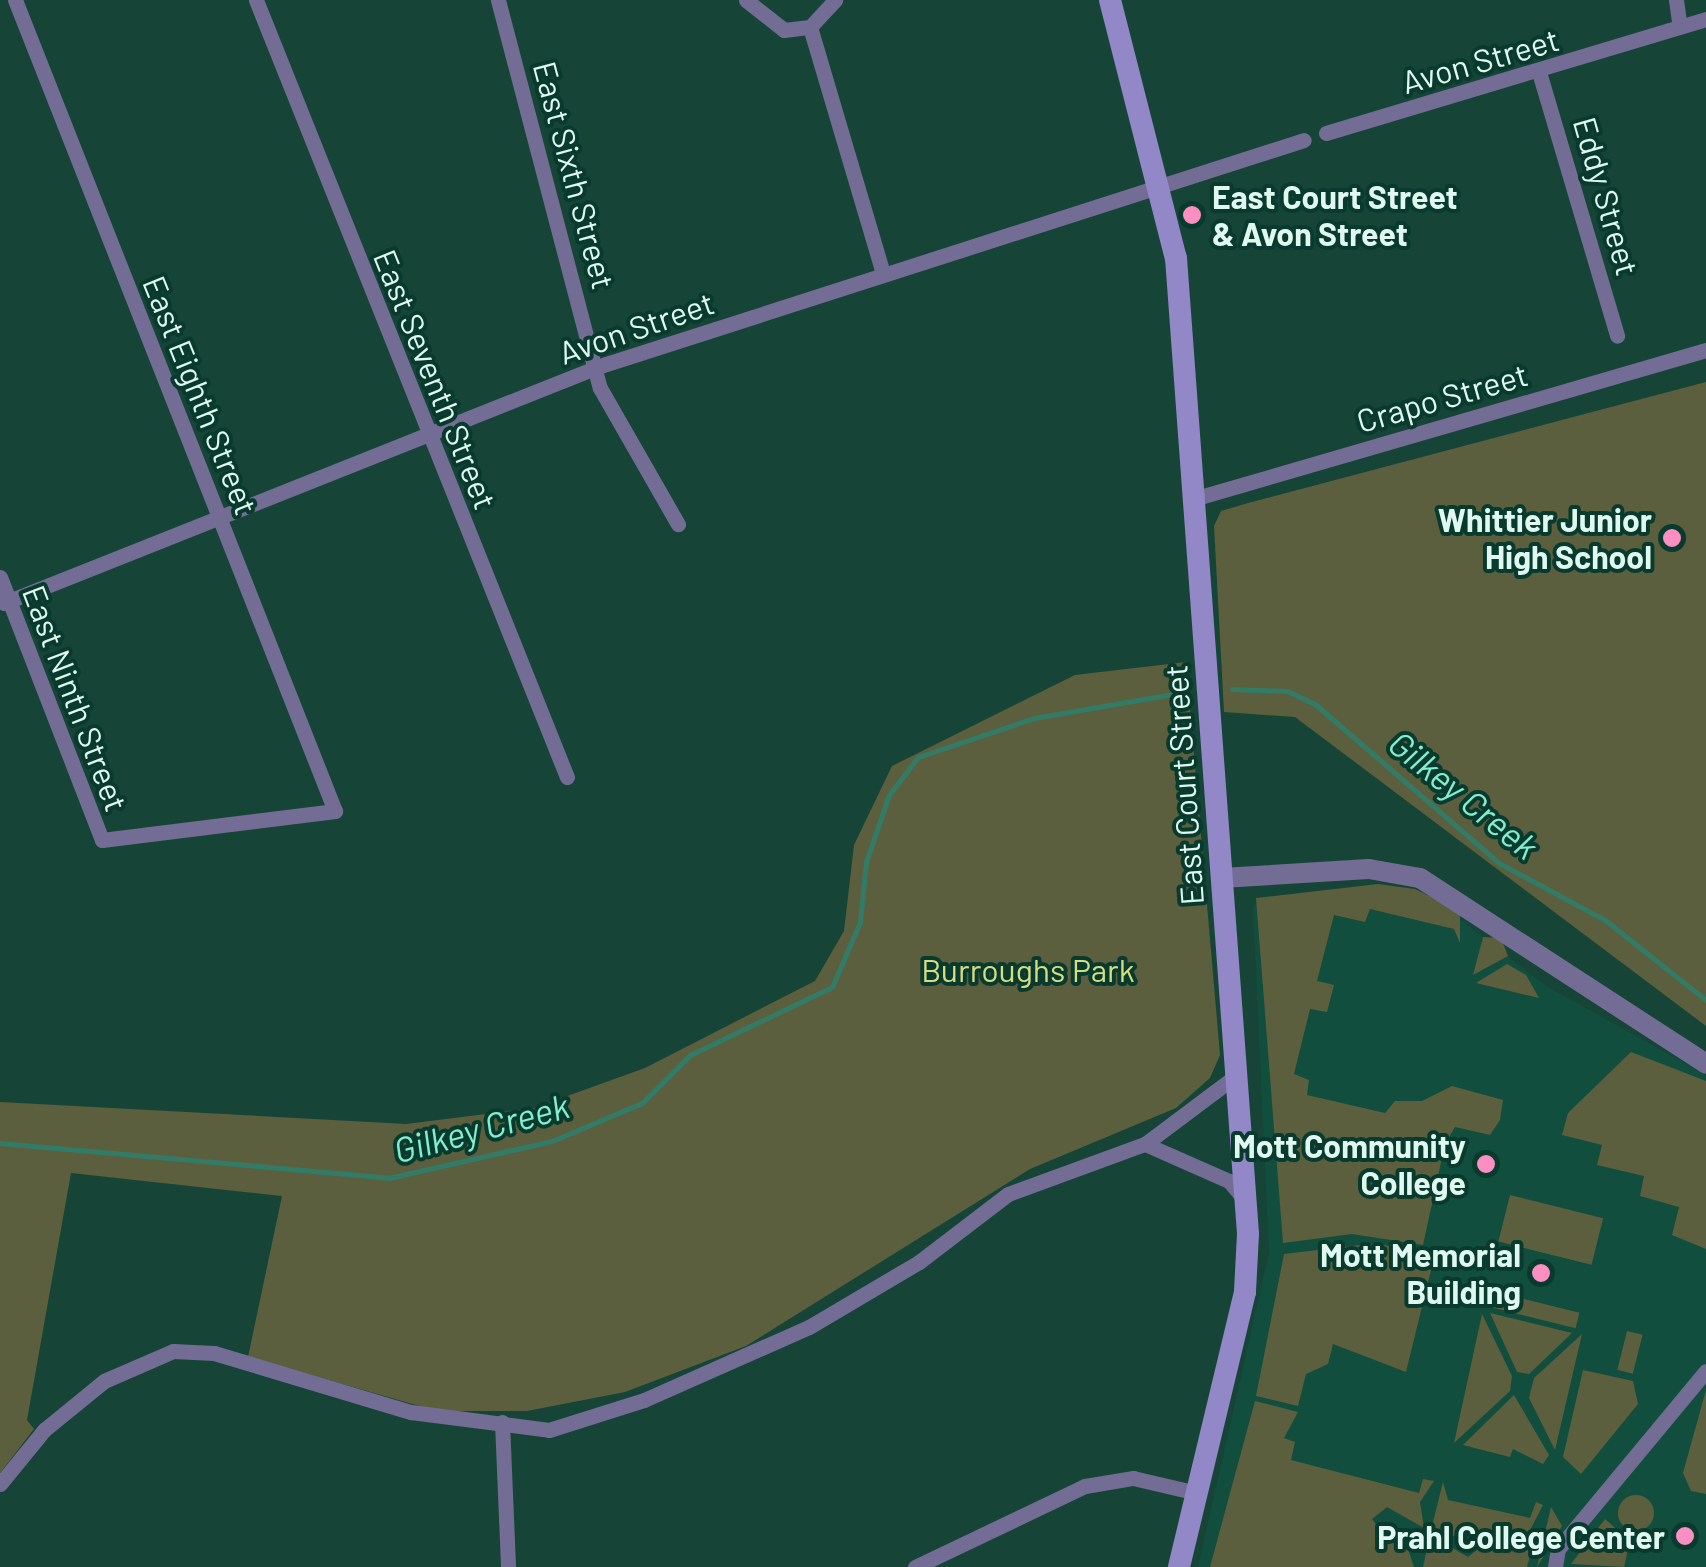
<!DOCTYPE html>
<html>
<head>
<meta charset="utf-8">
<style>
  body { margin:0 }
  #map { position:relative; width:1706px; height:1567px; overflow:hidden; background:#164538; font-family:Barlow,sans-serif }
  div>[style] { position:absolute }
  .built>* { inset:0; background:#114e3e }
  .green>* { inset:0; background:#5c5f3d; transform-origin:0 0 }
  .round { border-radius:50% }
  .stream>* { height:5px; margin:-2.5px; padding:0 2.5px; transform-origin:2.5px; border-radius:2.5px; background:#327c67 }
  .minor>* { height:15px; margin:-7.5px; padding:0 7.5px; transform-origin:7.5px; border-radius:7.5px; background:#736d96 }
  .tertiary>* { height:20px; margin:-10px; padding:0 10px; transform-origin:10px; border-radius:10px; background:#736d96 }
  .secondary>* { height:22px; margin:-11px; padding:0 11px; transform-origin:11px; border-radius:11px; background:#9287c7 }
  .dots>* { width:28px; height:28px; translate:-50% -50%; box-sizing:border-box; border:5px solid #083b2e; border-radius:50% }
  span { translate:-50% -50%; white-space:nowrap; text-align:center; line-height:1.15; -webkit-text-stroke:8px #083b2e; paint-order:stroke }
  .street-label { font-size:32px; color:#e0f8ef }
  .poi-label { font-size:32px; color:#e0f8ef; font-weight:700 }
  .left { translate:0 -50%; text-align:left }
  .right { translate:-100% -50%; text-align:right }
  .park-label { font-size:32px; color:#d6dc84 }
  .water-label { font-size:35px; color:#83efce; font-style:italic }
</style>
</head>
<body>
<div id="map">
  <div class="built">
    <div style="clip-path:polygon(1265px 896px,1447px 909px,1546px 986px,1706px 1075px,1706px 1567px,1198px 1567px,1269px 1253px,1253px 907px)"></div>
  </div>
  <div class="green">
    <div style="clip-path:polygon(1706px 382px,1706px 1026px,1295px 717px,1224px 712px,1214px 526px,1221px 511px,1248px 503px)"></div>
    <div style="clip-path:polygon(1186px 662px,1220px 1055px,1210px 1078px,1176px 1108px,1030px 1169px,746px 1346px,625px 1392px,527px 1411px,437px 1411px,248px 1357px,282px 1196px,71px 1173px,27px 1420px,34px 1429px,0 1473px,0 1102px,406px 1124px,534px 1108px,645px 1068px,815px 981px,844px 931px,854px 845px,892px 766px,1075px 675px)"></div>
    <div style="clip-path:polygon(1378px 884px,1415px 889px,1460px 911px,1460px 943px,1454px 929px,1370px 909px,1365px 922px,1334px 915px,1317px 981px,1334px 985px,1327px 1012px,1310px 1009px,1294px 1074px,1309px 1080px,1307px 1095px,1385px 1113px,1395px 1101px,1422px 1101px,1452px 1086px,1503px 1100px,1500px 1120px,1490px 1135px,1455px 1127px,1445px 1144px,1423px 1245px,1352px 1234px,1283px 1243px,1256px 898px)"></div>
    <div style="clip-path:polygon(1483px 937px,1501px 938px,1508px 956px,1473px 975px)"></div>
    <div style="clip-path:polygon(1507px 964px,1526px 975px,1539px 998px,1476px 983px)"></div>
    <div style="clip-path:polygon(1631px 1052px,1706px 1081px,1706px 1249px,1672px 1235px,1679px 1207px,1640px 1196px,1644px 1176px,1597px 1165px,1602px 1145px,1562px 1135px,1568px 1113px)"></div>
    <div style="left:1510px;top:1195px;width:96px;height:48px;rotate:14deg"></div>
    <div style="clip-path:polygon(1377px 1243px,1434px 1258px,1406px 1372px,1333px 1344px,1328px 1364px,1306px 1374px,1298px 1406px,1256px 1396px,1284px 1254px)"></div>
    <div style="left:1496px;top:1292px;width:86px;height:16px;rotate:14deg"></div>
    <div style="clip-path:polygon(1490px 1313px,1572px 1333px,1529px 1374px,1517px 1372px)"></div>
    <div style="clip-path:polygon(1482px 1314px,1512px 1376px,1510px 1391px,1454px 1443px)"></div>
    <div style="left:1627px;top:1331px;width:16px;height:40px;rotate:14deg"></div>
    <div style="clip-path:polygon(1582px 1334px,1555px 1450px,1529px 1398px,1534px 1378px)"></div>
    <div style="clip-path:polygon(1583px 1370px,1633px 1381px,1638px 1404px,1581px 1474px,1563px 1457px)"></div>
    <div style="clip-path:polygon(1706px 1390px,1706px 1494px,1691px 1491px,1683px 1473px)"></div>
    <div style="clip-path:polygon(1514px 1395px,1549px 1455px,1543px 1464px,1513px 1449px,1510px 1457px,1463px 1445px)"></div>
    <div style="clip-path:polygon(1255px 1401px,1298px 1412px,1284px 1438px,1295px 1442px,1291px 1460px,1419px 1493px,1423px 1479px,1434px 1481px,1420px 1502px,1424px 1528px,1387px 1507px,1372px 1519px,1384px 1535px,1423px 1533px,1409px 1552px,1414px 1567px,1210px 1567px)"></div>
    <div style="clip-path:polygon(1443px 1482px,1448px 1500px,1530px 1518px,1536px 1502px,1543px 1505px,1526px 1538px,1534px 1541px,1527px 1567px,1423px 1567px,1430px 1535px,1468px 1557px,1483px 1545px,1469px 1528px,1453px 1536px,1431px 1530px)"></div>
    <div class="round" style="left:1618px;top:1495px;width:36px;height:36px"></div>
    <div style="clip-path:polygon(1551px 1507px,1562px 1526px,1537px 1567px)"></div>
    <div style="clip-path:polygon(1605px 1519px,1630px 1541px,1624px 1567px,1571px 1564px)"></div>
  </div>
  <div class="stream">
    <div style="left:1232px;top:689px;width:55px;rotate:2.1deg"></div>
    <div style="left:1287px;top:691px;width:31px;rotate:25deg"></div>
    <div style="left:1315px;top:704px;width:243px;rotate:40.8deg"></div>
    <div style="left:1499px;top:863px;width:120px;rotate:28.3deg"></div>
    <div style="left:1605px;top:920px;width:129px;rotate:38.4deg"></div>
    <div style="left:0;top:1143px;width:391px;rotate:5.1deg"></div>
    <div style="left:389px;top:1178px;width:167px;rotate:-12.8deg"></div>
    <div style="left:552px;top:1141px;width:98px;rotate:-22.9deg"></div>
    <div style="left:642px;top:1103px;width:68px;rotate:-45deg"></div>
    <div style="left:690px;top:1055px;width:157px;rotate:-25.6deg"></div>
    <div style="left:832px;top:987px;width:71px;rotate:-66.7deg"></div>
    <div style="left:860px;top:922px;width:60px;rotate:-84.3deg"></div>
    <div style="left:866px;top:862px;width:71px;rotate:-71.1deg"></div>
    <div style="left:889px;top:795px;width:48px;rotate:-52.7deg"></div>
    <div style="left:918px;top:757px;width:122px;rotate:-18.6deg"></div>
    <div style="left:1034px;top:718px;width:153px;rotate:-9.8deg"></div>
  </div>
  <div class="minor">
    <div style="left:256px;top:0;width:837px;rotate:68.19deg"></div>
    <div style="left:498px;top:0;width:401px;rotate:75.3deg"></div>
    <div style="left:600px;top:388px;width:157px;rotate:60.2deg"></div>
    <div style="left:746px;top:0;width:48px;rotate:38.3deg"></div>
    <div style="left:784px;top:30px;width:26px;rotate:-7deg"></div>
    <div style="left:810px;top:27px;width:37px;rotate:-47deg"></div>
    <div style="left:1676px;top:0;width:27px;rotate:82deg"></div>
    <div style="left:810px;top:27px;width:253px;rotate:73.5deg"></div>
    <div style="left:1539px;top:72px;width:275px;rotate:73.5deg"></div>
    <div style="left:1326px;top:133px;width:397px;rotate:-16.7deg"></div>
    <div style="left:1193px;top:499px;width:534px;rotate:-16.2deg"></div>
    <div style="left:0;top:577px;width:282px;rotate:68.8deg"></div>
    <div style="left:102px;top:840px;width:235px;rotate:-7.1deg"></div>
    <div style="left:335px;top:811px;width:872px;rotate:-111.53deg"></div>
    <div style="left:4px;top:603px;width:641px;rotate:-21.69deg"></div>
    <div style="left:600px;top:366px;width:739px;rotate:-17.8deg"></div>
    <div style="left:1145px;top:1144px;width:92px;rotate:23.8deg"></div>
    <div style="left:1229px;top:1181px;width:23px;rotate:50deg"></div>
    <div style="left:502px;top:1422px;width:145px;rotate:87.6deg"></div>
    <div style="left:0;top:1484px;width:70px;rotate:-50.8deg"></div>
    <div style="left:44px;top:1430px;width:77px;rotate:-39.2deg"></div>
    <div style="left:104px;top:1381px;width:75px;rotate:-23.5deg"></div>
    <div style="left:173px;top:1351px;width:41px;rotate:2.8deg"></div>
    <div style="left:214px;top:1353px;width:206px;rotate:16.7deg"></div>
    <div style="left:411px;top:1412px;width:139px;rotate:7.4deg"></div>
    <div style="left:549px;top:1430px;width:100px;rotate:-17.5deg"></div>
    <div style="left:644px;top:1400px;width:180px;rotate:-23.9deg"></div>
    <div style="left:809px;top:1327px;width:128px;rotate:-30.6deg"></div>
    <div style="left:919px;top:1262px;width:112px;rotate:-37.4deg"></div>
    <div style="left:1008px;top:1194px;width:146px;rotate:-20.1deg"></div>
    <div style="left:1145px;top:1144px;width:115px;rotate:-36.9deg"></div>
    <div style="left:915px;top:1567px;width:188px;rotate:-25.5deg"></div>
    <div style="left:1085px;top:1486px;width:49px;rotate:-9.5deg"></div>
    <div style="left:1133px;top:1478px;width:66px;rotate:13.2deg"></div>
    <div style="left:1555px;top:1567px;width:18px;rotate:-81deg"></div>
    <div style="left:1558px;top:1549px;width:231px;rotate:-50.3deg"></div>
  </div>
  <div class="tertiary">
    <div style="left:1222px;top:878px;width:147px;rotate:-3.5deg"></div>
    <div style="left:1369px;top:869px;width:52px;rotate:10deg"></div>
    <div style="left:1420px;top:878px;width:341px;rotate:33deg"></div>
  </div>
  <div class="secondary">
    <div style="left:1110px;top:0;width:266px;rotate:75.7deg"></div>
    <div style="left:1176px;top:258px;width:979px;rotate:85.78deg"></div>
    <div style="left:1248px;top:1234px;width:58px;rotate:93deg"></div>
    <div style="left:1245px;top:1292px;width:283px;rotate:103.5deg"></div>
  </div>
  <div class="dots">
    <div style="left:1192px;top:215px;background:#fc8fc1"></div>
    <div style="left:1672px;top:538px;background:#fc8fc1"></div>
    <div style="left:1486px;top:1164px;background:#fc8fc1"></div>
    <div style="left:1541px;top:1273px;background:#fc8fc1"></div>
    <div style="left:1685px;top:1536px;background:#fc8fc1"></div>
  </div>
  <div class="street-label">
    <span style="left:1480px;top:60px;rotate:-16deg">Avon Street</span>
    <span style="left:575px;top:175px;rotate:75deg">East Sixth Street</span>
    <span style="left:1607px;top:196px;rotate:74deg">Eddy Street</span>
    <span style="left:636px;top:327px;rotate:-19deg">Avon Street</span>
    <span style="left:436px;top:379px;rotate:68deg">East Seventh Street</span>
    <span style="left:201px;top:395px;rotate:68deg">East Eighth Street</span>
    <span style="left:1442px;top:397px;rotate:-16deg">Crapo Street</span>
    <span style="left:76px;top:698px;rotate:69deg">East Ninth Street</span>
    <span style="left:1183px;top:785px;rotate:-94deg">East Court Street</span>
  </div>
  <div class="poi-label">
    <span class="left" style="left:1212px;top:215px">East Court Street<br>&amp; Avon Street</span>
    <span class="right" style="left:1652px;top:538px">Whittier Junior<br>High School</span>
    <span class="right" style="left:1466px;top:1164px">Mott Community<br>College</span>
    <span class="right" style="left:1521px;top:1273px">Mott Memorial<br>Building</span>
    <span class="right" style="left:1665px;top:1536px">Prahl College Center</span>
  </div>
  <div class="park-label">
    <span style="left:1028px;top:969px">Burroughs Park</span>
  </div>
  <div class="water-label">
    <span style="left:1464px;top:794px;rotate:39deg">Gilkey Creek</span>
    <span style="left:481px;top:1127px;rotate:-15deg">Gilkey Creek</span>
  </div>
</div>
</body>
</html>
